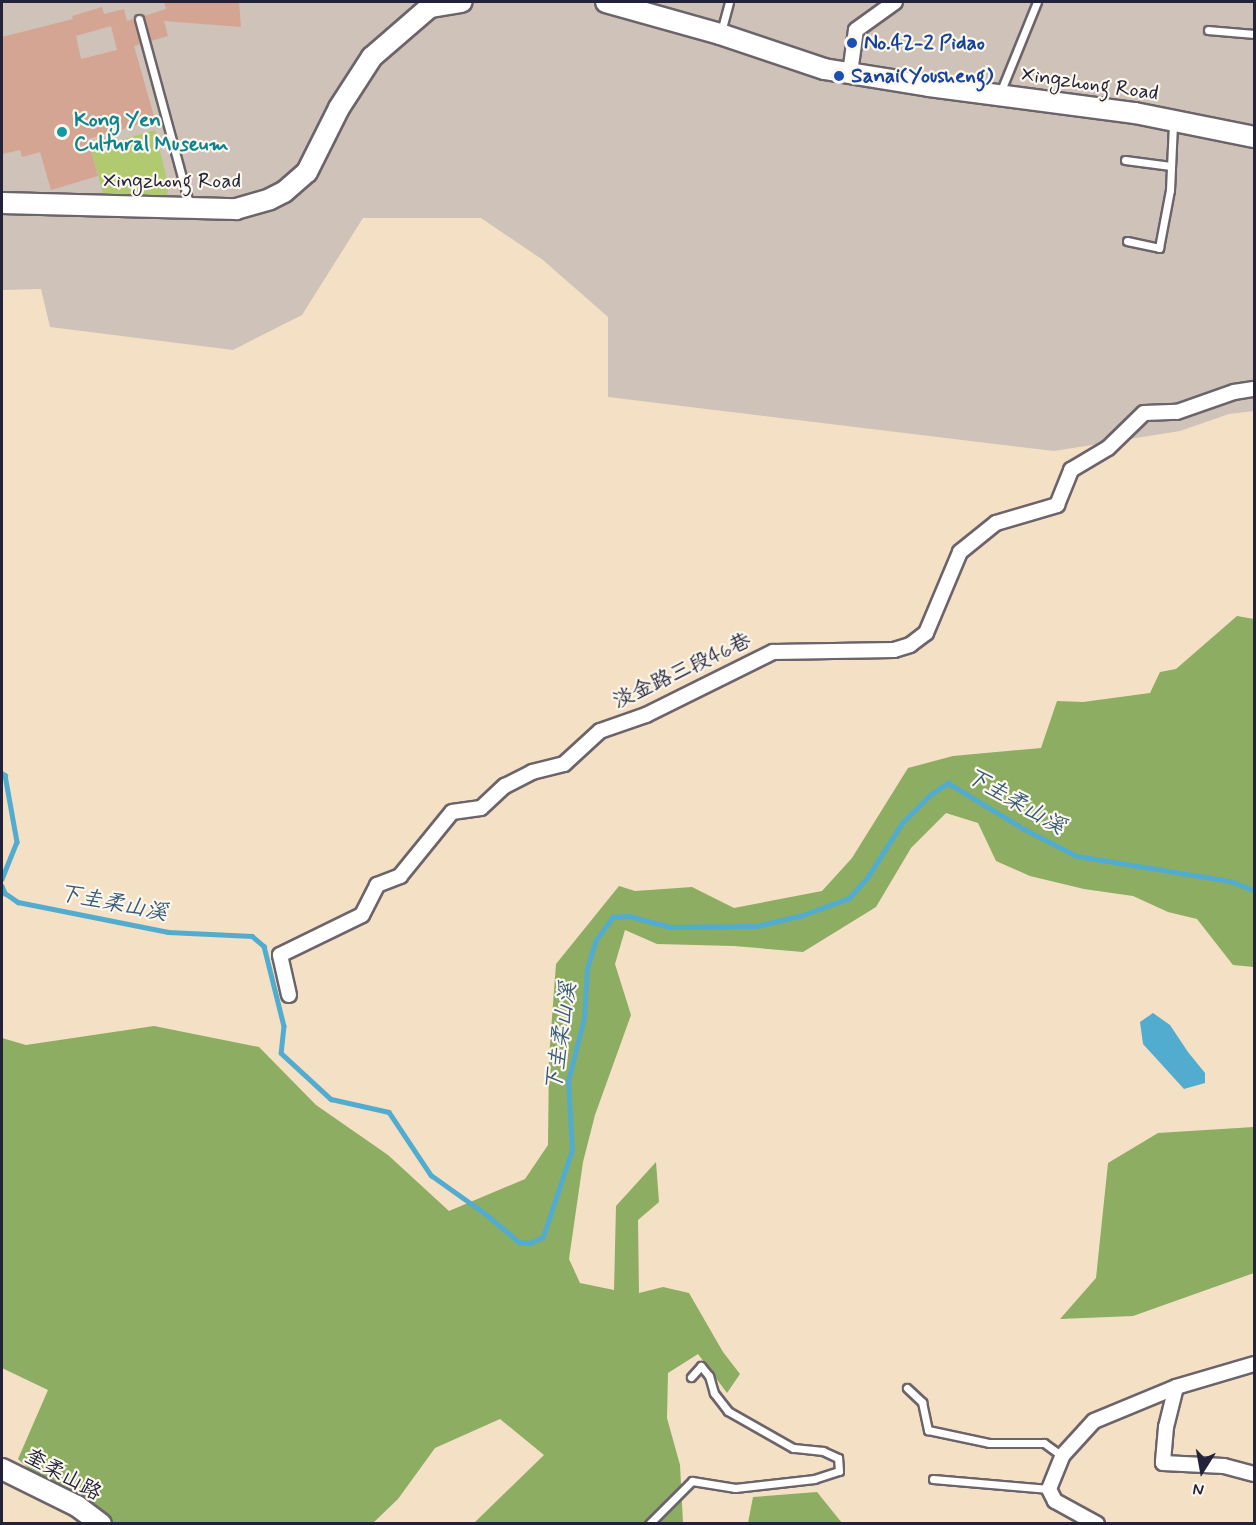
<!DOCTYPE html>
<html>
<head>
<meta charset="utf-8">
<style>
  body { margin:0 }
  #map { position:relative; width:1256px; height:1525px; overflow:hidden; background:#f4e0c4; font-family:Mynerve,"LXGW WenKai TC",sans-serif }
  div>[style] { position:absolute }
  .industrial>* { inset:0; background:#cec2b9 }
  .green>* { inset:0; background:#b1c96f }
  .forest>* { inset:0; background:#8cad62 }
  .water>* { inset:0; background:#52accf }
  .stream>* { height:4.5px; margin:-2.25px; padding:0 2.25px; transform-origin:2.25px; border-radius:2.25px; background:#52accf }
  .building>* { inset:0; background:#d4a592 }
  .roads { filter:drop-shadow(2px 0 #6c646b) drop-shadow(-2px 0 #6c646b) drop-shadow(0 2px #6c646b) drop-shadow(0 -2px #6c646b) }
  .lane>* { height:7px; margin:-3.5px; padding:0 3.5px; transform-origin:3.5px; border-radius:3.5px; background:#fff }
  .street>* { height:14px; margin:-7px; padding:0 7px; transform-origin:7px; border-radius:7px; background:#fff }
  .secondary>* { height:20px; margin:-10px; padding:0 10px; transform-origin:10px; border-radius:10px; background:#fff }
  .dots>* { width:16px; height:16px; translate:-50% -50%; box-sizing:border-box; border:3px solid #fbf7ec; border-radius:50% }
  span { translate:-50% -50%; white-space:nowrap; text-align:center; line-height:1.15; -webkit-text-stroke:4.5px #fbf7ec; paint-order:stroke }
  .transit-label { font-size:21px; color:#164399; font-weight:700 }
  .left { translate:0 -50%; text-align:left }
  .street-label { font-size:21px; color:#22223b }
  .culture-label { font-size:21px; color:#0d838f; font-weight:700 }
  .water-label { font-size:22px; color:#355976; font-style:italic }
  .frame { position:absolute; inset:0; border:3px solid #22223b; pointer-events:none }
  .north { position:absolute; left:1172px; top:1441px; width:60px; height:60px; -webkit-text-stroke:4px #fbf7ec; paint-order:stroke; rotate:191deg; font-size:16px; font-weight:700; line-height:24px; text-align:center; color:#22223b }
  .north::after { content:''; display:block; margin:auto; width:21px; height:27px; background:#22223b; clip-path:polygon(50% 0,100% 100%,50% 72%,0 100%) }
</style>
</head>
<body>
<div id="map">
  <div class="industrial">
    <div style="clip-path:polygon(2px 2px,1254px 2px,1254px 411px,1229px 414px,1180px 431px,1054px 451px,608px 397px,608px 317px,543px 260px,481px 218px,363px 218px,302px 315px,233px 350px,50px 327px,41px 289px,2px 290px)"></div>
  </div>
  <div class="green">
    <div style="clip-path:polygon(155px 130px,169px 188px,167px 195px,160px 197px,103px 193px,91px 149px)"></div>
  </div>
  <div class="forest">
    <div style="clip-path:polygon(1237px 616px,1254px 619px,1254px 967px,1233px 965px,1197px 919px,1168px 912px,1133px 896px,1084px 889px,1030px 876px,996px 861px,978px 823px,946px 813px,911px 848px,876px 907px,803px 952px,734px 946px,657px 944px,625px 930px,615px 964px,631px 1015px,595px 1115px,583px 1162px,569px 1259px,580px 1283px,614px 1290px,616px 1206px,656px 1162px,659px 1202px,638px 1220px,639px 1293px,663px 1287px,689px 1293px,723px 1352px,740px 1374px,727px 1393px,698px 1354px,668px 1373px,667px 1418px,680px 1465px,683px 1523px,474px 1523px,544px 1455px,500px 1419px,435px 1448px,398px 1499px,373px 1523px,108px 1523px,43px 1481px,18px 1459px,48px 1390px,2px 1368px,2px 1038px,26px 1045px,154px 1026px,259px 1047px,316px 1105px,388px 1155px,449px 1211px,525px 1179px,548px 1145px,549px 1058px,556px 964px,619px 886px,635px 891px,692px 887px,734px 908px,822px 891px,852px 858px,908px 768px,953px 756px,1041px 748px,1057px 701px,1083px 702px,1150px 693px,1160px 672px,1176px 669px)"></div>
    <div style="clip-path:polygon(1254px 1127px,1254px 1273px,1133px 1316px,1060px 1319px,1096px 1278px,1108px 1163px,1158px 1133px)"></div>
    <div style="clip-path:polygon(817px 1492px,842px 1523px,748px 1523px,753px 1497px)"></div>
  </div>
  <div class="water">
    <div style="clip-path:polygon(1153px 1013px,1170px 1025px,1188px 1052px,1205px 1073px,1205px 1083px,1184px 1089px,1143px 1044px,1140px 1022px)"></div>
  </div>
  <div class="stream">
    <div style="left:2px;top:773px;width:4px;rotate:34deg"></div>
    <div style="left:5px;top:775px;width:68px;rotate:79.8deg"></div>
    <div style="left:17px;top:842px;width:40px;rotate:112deg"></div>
    <div style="left:2px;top:886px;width:8px;rotate:67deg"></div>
    <div style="left:5px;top:893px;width:16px;rotate:35deg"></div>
    <div style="left:18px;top:902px;width:153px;rotate:11.3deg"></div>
    <div style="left:168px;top:932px;width:84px;rotate:2.7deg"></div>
    <div style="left:252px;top:936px;width:16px;rotate:40deg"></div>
    <div style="left:264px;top:946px;width:82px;rotate:76deg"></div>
    <div style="left:284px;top:1026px;width:27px;rotate:96deg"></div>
    <div style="left:281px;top:1053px;width:68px;rotate:42.6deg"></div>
    <div style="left:331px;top:1099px;width:59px;rotate:12.6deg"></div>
    <div style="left:389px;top:1112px;width:76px;rotate:56.3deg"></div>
    <div style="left:431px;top:1175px;width:69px;rotate:35.5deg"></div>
    <div style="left:487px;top:1215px;width:42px;rotate:40.2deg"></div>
    <div style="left:519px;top:1242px;width:11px;rotate:5deg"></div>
    <div style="left:530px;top:1243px;width:14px;rotate:-25deg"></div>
    <div style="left:543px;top:1237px;width:92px;rotate:-71.6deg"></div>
    <div style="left:572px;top:1150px;width:69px;rotate:-93.3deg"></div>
    <div style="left:568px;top:1081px;width:65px;rotate:-75.7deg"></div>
    <div style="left:584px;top:1018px;width:49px;rotate:-86.5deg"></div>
    <div style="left:587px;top:969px;width:30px;rotate:-73deg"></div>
    <div style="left:596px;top:940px;width:29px;rotate:-54deg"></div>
    <div style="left:613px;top:917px;width:16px;rotate:-4deg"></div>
    <div style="left:629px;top:916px;width:42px;rotate:15deg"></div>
    <div style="left:670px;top:927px;width:87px;rotate:-0.7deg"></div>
    <div style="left:757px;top:926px;width:47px;rotate:-13.4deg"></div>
    <div style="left:803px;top:915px;width:49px;rotate:-20.3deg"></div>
    <div style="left:849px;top:898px;width:27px;rotate:-48deg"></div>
    <div style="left:867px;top:878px;width:65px;rotate:-57.5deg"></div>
    <div style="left:902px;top:823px;width:40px;rotate:-45deg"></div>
    <div style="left:930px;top:795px;width:22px;rotate:-34deg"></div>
    <div style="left:948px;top:783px;width:89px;rotate:31.2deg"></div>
    <div style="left:1024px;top:829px;width:59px;rotate:27deg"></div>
    <div style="left:1077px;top:856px;width:155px;rotate:9.3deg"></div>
    <div style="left:1230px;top:881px;width:26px;rotate:21deg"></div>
  </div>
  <div class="building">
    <div style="clip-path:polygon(164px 2px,239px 2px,241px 27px,164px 21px,168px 36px,151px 41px,144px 16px,166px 9px)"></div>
    <div style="clip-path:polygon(evenodd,102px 7px,104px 14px,124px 9px,127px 21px,133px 19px,140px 44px,134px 46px,155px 120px,88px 139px,98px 176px,51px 190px,40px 152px,22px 157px,20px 150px,2px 154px,2px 37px,73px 19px,72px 16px,102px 7px,111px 26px,117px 50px,81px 59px,76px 36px,111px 26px)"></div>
  </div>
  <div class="roads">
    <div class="lane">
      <div style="left:139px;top:19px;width:195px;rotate:74.8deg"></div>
      <div style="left:1208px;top:30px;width:46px;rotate:5deg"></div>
      <div style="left:721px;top:32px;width:31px;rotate:-75deg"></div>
      <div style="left:1000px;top:93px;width:98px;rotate:-67.9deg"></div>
      <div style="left:1125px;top:160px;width:46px;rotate:7.4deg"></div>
      <div style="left:1127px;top:241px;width:33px;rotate:12deg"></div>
      <div style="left:1159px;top:248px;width:59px;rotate:-79.3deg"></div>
      <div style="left:1170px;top:190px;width:67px;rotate:-87.4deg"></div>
      <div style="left:907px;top:1388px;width:21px;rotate:43deg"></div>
      <div style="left:922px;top:1402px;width:29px;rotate:78deg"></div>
      <div style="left:928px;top:1430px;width:62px;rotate:12deg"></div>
      <div style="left:989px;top:1443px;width:55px"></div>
      <div style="left:1044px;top:1443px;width:22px;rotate:36deg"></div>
      <div style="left:933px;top:1479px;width:116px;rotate:4.9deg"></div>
      <div style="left:649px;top:1524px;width:61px;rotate:-45deg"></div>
      <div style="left:692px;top:1481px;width:44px;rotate:9.2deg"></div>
      <div style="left:735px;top:1488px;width:80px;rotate:-6.5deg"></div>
      <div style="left:814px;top:1479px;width:26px;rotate:-18deg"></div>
      <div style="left:839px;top:1471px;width:13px;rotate:-94deg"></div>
      <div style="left:838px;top:1458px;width:17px;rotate:-155deg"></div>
      <div style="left:823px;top:1451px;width:30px;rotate:-174deg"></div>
      <div style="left:793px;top:1448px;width:75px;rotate:-150.4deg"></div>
      <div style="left:728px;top:1411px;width:23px;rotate:-128deg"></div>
      <div style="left:714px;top:1393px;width:18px;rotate:-106deg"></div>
      <div style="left:709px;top:1376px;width:13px;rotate:-129deg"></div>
      <div style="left:701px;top:1366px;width:15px;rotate:132deg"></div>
    </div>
    <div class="street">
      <div style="left:850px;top:73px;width:43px;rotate:-82.1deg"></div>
      <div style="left:856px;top:30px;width:48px;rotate:-35.7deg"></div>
      <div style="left:289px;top:995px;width:41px;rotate:-102.7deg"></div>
      <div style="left:280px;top:955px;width:91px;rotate:-26deg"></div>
      <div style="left:362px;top:915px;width:34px;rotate:-63deg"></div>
      <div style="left:377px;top:885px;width:25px;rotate:-21deg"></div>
      <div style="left:400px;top:876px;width:82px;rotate:-50.9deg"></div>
      <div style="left:452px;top:812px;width:29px;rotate:-8deg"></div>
      <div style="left:481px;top:808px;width:33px;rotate:-43deg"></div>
      <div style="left:505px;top:786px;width:30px;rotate:-27deg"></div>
      <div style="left:532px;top:772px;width:33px;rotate:-14deg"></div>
      <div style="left:564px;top:764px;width:49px;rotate:-42.5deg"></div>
      <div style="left:600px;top:731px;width:49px;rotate:-19.2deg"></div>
      <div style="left:646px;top:715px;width:142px;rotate:-26.4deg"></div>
      <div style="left:773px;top:652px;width:121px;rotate:-0.9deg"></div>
      <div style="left:894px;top:650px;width:17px;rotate:-17deg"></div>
      <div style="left:910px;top:645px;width:20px;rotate:-37deg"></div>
      <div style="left:926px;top:633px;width:88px;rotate:-67.2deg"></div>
      <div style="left:960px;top:552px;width:46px;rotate:-38.9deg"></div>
      <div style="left:996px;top:523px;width:64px;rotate:-16.4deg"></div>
      <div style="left:1057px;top:505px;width:38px;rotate:-68deg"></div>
      <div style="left:1071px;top:470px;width:43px;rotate:-30.7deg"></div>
      <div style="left:1108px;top:448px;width:50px;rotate:-44.2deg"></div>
      <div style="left:1144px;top:413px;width:33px;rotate:-2deg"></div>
      <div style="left:1177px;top:412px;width:60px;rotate:-19.3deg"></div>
      <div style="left:1234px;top:392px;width:20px;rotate:-9deg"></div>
      <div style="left:1176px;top:1387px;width:41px;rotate:104deg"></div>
      <div style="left:1166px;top:1427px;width:36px;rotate:95deg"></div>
      <div style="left:1163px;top:1463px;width:61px;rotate:2.8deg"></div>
      <div style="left:1224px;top:1466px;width:31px;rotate:15deg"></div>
      <div style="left:1097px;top:1524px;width:48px;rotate:-151.3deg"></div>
      <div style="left:1055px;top:1501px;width:13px;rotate:-117deg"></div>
      <div style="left:1049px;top:1489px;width:35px;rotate:-68deg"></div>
      <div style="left:1062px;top:1456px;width:47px;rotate:-47.6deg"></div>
      <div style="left:1094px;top:1421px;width:89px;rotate:-22.5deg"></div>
      <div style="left:1176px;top:1387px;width:81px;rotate:-16.4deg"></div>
    </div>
    <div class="secondary">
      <div style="left:606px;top:2px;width:118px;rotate:15.7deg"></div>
      <div style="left:720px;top:34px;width:110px;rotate:18.6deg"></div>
      <div style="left:824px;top:69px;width:106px;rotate:9.2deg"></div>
      <div style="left:929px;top:86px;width:208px;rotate:7.5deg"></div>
      <div style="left:1135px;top:113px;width:121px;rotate:11.4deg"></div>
      <div style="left:2px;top:203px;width:234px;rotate:1.5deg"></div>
      <div style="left:236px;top:209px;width:35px;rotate:-16deg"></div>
      <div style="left:270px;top:199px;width:16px;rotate:-27deg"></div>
      <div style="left:284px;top:192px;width:30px;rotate:-41deg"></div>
      <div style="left:307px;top:172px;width:72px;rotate:-63.4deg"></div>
      <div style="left:339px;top:108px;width:61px;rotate:-57.1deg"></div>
      <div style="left:372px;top:57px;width:77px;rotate:-40.8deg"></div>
      <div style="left:430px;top:7px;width:32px;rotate:-9deg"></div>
      <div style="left:2px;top:1469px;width:84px;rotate:26.3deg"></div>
      <div style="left:77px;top:1506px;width:30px;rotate:37deg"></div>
    </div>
  </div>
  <div class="dots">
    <div style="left:852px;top:43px;background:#1a4fb4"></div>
    <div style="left:839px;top:76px;background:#1a4fb4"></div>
    <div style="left:62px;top:132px;background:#0f9aa8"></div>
  </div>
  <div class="transit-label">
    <span class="left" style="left:864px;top:43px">No.42-2 Pidao</span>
    <span class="left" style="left:851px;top:76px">Sanai(Yousheng)</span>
  </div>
  <div class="street-label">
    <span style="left:1090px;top:84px;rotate:8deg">Xingzhong Road</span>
    <span style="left:172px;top:181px">Xingzhong Road</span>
    <span style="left:682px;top:671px;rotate:-25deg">淡金路三段46巷</span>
    <span style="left:63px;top:1475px;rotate:29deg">奎柔山路</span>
  </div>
  <div class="culture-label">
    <span class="left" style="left:74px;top:132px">Kong Yen<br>Cultural Museum</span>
  </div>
  <div class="water-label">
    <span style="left:1015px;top:802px;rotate:30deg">下圭柔山溪</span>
    <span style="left:113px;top:904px;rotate:11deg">下圭柔山溪</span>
    <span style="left:562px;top:1037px;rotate:-82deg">下圭柔山溪</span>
  </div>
  <div class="frame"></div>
  <div class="north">N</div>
</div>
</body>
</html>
